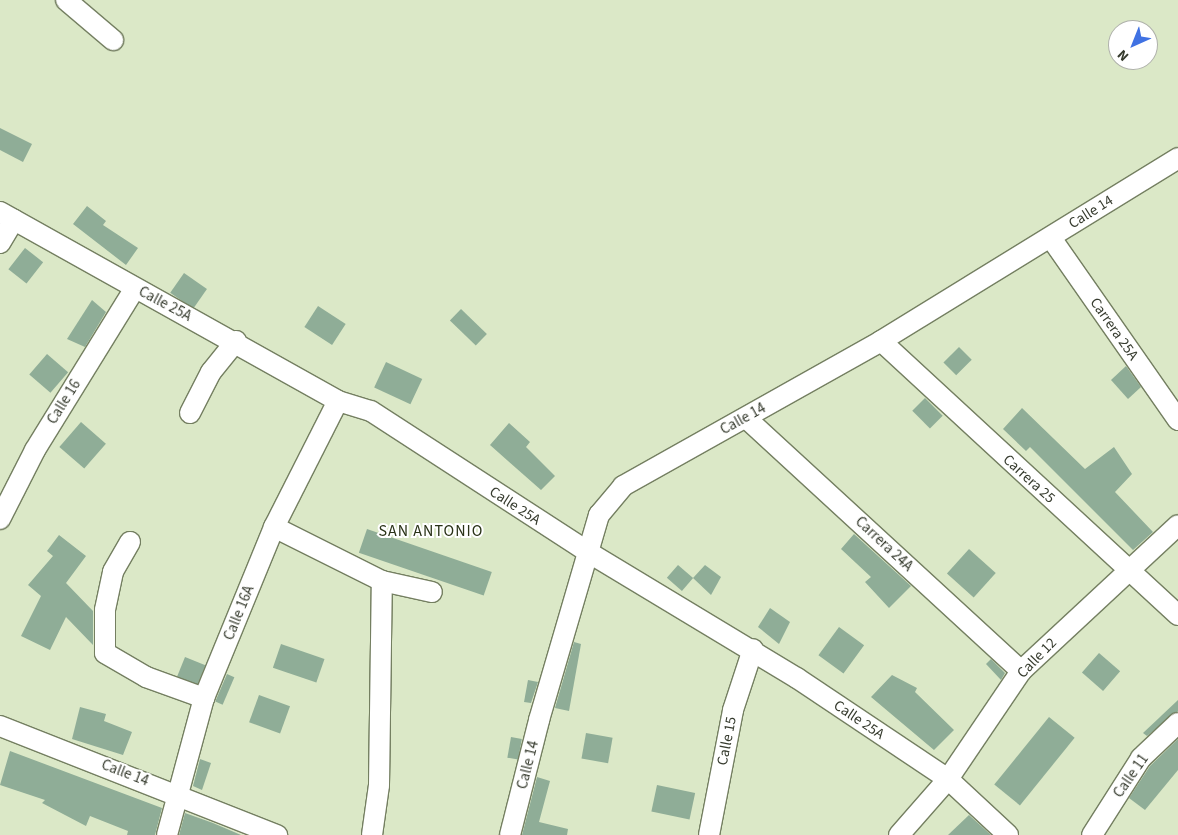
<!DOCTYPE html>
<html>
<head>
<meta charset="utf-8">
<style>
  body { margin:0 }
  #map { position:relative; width:1178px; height:835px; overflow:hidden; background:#dbe8c7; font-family:"Source Sans 3",sans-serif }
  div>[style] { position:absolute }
  .building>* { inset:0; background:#8fad97; transform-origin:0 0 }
  .roads { filter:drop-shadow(1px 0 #747f61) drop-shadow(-1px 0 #747f61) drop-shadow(0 1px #747f61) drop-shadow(0 -1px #747f61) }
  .street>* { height:20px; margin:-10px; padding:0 10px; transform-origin:10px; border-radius:10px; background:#fff }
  span { translate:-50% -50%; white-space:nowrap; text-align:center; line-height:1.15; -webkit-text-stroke:4px #fff; paint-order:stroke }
  .street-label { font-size:15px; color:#363b2e }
  .neighbourhood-label { font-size:16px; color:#293217; letter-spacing:1px }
  .north { position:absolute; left:1108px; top:20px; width:50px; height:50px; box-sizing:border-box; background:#fff; border:1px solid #afb1ab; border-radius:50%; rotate:224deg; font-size:14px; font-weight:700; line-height:20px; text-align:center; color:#363b2e }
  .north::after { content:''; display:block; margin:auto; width:18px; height:22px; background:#4072e3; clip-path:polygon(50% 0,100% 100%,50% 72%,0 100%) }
</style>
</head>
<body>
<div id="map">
  <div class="building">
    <div style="clip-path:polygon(0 128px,32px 144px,23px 162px,0 150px)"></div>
    <div style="clip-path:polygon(87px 206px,106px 221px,103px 225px,138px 248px,126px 265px,73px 224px)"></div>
    <div style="left:25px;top:248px;width:23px;height:27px;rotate:38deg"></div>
    <div style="left:184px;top:273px;width:28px;height:24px;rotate:35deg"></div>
    <div style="clip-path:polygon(92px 300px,106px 312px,85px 347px,67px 339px)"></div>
    <div style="left:318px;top:306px;width:33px;height:25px;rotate:33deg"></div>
    <div style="left:461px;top:309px;width:36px;height:16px;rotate:44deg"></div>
    <div style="left:959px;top:347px;width:18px;height:22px;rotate:45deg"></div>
    <div style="left:47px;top:354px;width:28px;height:27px;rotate:41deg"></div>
    <div style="left:386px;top:362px;width:40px;height:28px;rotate:25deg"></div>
    <div style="clip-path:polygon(1126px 366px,1141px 387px,1128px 399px,1111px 380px)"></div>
    <div style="left:925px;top:398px;width:25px;height:18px;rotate:45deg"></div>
    <div style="clip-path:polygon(1022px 408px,1085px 469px,1114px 447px,1132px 474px,1115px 492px,1153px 532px,1133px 550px,1030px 447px,1026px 451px,1003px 429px)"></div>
    <div style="left:81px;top:422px;width:33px;height:33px;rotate:41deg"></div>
    <div style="clip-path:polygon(509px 423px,530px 442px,526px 447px,555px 476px,541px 490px,490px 445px)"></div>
    <div style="left:367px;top:529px;width:132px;height:25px;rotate:19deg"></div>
    <div style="clip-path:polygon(854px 534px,911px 586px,889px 608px,865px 582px,871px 577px,841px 549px)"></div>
    <div style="clip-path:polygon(59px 535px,86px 556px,66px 583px,93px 611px,93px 645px,66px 617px,50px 650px,21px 636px,41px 596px,28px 585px,53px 556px,47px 551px)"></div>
    <div style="left:969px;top:549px;width:36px;height:33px;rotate:42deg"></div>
    <div style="left:678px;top:565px;width:20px;height:17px;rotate:41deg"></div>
    <div style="clip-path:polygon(705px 565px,721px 577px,711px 595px,693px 578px)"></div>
    <div style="clip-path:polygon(770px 608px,790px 622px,779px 644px,758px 627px)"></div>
    <div style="left:839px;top:627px;width:31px;height:35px;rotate:36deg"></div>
    <div style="clip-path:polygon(574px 642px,581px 644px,569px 711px,555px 708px)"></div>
    <div style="left:281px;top:644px;width:46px;height:25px;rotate:19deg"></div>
    <div style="left:1099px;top:653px;width:28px;height:26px;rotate:41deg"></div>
    <div style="left:185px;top:657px;width:22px;height:21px;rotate:22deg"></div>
    <div style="clip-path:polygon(991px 659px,1005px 673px,1001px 680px,986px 664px)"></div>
    <div style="left:227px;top:674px;width:8px;height:30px;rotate:23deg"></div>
    <div style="clip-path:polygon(892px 675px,917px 688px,915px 692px,954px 730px,934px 750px,871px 697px)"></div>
    <div style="clip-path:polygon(528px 680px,538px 682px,531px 703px,524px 702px)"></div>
    <div style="left:259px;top:695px;width:33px;height:29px;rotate:20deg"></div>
    <div style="clip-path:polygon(1178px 700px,1178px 711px,1147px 736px,1143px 733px)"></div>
    <div style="clip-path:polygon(80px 707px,106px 714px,104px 721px,132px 732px,123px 755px,72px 739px)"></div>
    <div style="left:1049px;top:717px;width:33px;height:87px;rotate:39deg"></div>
    <div style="left:586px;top:733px;width:27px;height:26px;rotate:10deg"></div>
    <div style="left:511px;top:737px;width:11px;height:21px;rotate:10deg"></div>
    <div style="clip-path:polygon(1178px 739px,1178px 770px,1145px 810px,1129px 798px,1150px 766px)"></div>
    <div style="clip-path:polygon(10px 751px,162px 808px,155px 835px,127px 835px,128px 831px,90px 816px,86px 826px,42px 803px,45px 800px,0 785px)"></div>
    <div style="clip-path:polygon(200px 759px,211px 763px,202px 790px,193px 786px)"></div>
    <div style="clip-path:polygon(537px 777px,550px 781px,539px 822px,568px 829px,567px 835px,522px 835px)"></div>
    <div style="left:657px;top:785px;width:39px;height:27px;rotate:12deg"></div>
    <div style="clip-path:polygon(185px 813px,213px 823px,241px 835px,179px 835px)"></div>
    <div style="clip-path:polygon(969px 815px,991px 835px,948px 835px)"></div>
  </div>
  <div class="roads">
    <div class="street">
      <div style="left:66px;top:0;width:62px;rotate:40.4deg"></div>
      <div style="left:0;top:212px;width:387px;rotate:29.2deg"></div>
      <div style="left:338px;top:401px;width:34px;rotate:17deg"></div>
      <div style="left:371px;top:411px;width:259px;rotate:33deg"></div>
      <div style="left:588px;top:552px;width:244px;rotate:31.1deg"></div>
      <div style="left:797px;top:678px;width:182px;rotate:33.8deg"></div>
      <div style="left:948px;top:779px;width:82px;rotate:43deg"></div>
      <div style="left:1051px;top:238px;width:222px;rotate:55.1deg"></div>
      <div style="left:0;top:243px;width:27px;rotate:-59deg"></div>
      <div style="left:881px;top:341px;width:404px;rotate:42.7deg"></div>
      <div style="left:190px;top:413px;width:46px;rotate:-62.9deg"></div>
      <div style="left:211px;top:372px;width:40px;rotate:-51deg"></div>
      <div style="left:746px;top:418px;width:374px;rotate:42.6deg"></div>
      <div style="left:0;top:519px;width:77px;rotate:-63.1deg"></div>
      <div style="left:35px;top:450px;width:190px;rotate:-58.3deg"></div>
      <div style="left:274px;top:527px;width:121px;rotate:26.6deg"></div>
      <div style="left:382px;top:581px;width:51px;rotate:12.4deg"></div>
      <div style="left:130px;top:542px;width:34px;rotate:120deg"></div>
      <div style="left:113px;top:572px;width:39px;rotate:102deg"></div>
      <div style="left:105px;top:610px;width:43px;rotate:90deg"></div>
      <div style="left:105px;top:653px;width:48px;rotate:30.3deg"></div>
      <div style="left:146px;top:677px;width:62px;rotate:19.9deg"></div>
      <div style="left:0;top:726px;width:298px;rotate:21.5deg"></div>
      <div style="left:167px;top:835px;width:142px;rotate:-74.9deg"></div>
      <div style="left:204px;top:698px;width:185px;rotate:-67.7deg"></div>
      <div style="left:274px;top:527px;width:141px;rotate:-63.1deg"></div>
      <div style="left:372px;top:835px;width:50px;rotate:-82deg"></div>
      <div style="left:379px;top:785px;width:204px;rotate:-89.2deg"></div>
      <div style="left:510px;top:835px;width:119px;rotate:-75.8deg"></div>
      <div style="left:539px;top:720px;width:214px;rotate:-73.7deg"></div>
      <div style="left:599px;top:515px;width:38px;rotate:-50deg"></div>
      <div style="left:623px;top:486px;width:296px;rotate:-29.3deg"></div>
      <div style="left:881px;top:341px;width:349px;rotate:-31.6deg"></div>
      <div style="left:709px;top:835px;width:127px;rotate:-79.1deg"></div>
      <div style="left:733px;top:710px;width:64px;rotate:-71.8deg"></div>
      <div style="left:899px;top:835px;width:74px;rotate:-48.8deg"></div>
      <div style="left:948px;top:779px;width:130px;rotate:-55.9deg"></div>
      <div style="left:1021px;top:671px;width:214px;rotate:-42.9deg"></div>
      <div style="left:1092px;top:835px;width:91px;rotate:-57.5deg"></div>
      <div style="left:1141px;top:758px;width:51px;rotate:-43.4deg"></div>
    </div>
  </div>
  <div class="street-label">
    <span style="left:1091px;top:212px;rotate:-32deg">Calle 14</span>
    <span style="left:165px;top:304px;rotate:28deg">Calle 25A</span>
    <span style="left:1114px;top:329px;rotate:55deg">Carrera 25A</span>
    <span style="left:64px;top:402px;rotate:-58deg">Calle 16</span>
    <span style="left:743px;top:419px;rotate:-29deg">Calle 14</span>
    <span style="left:1029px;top:479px;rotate:42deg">Carrera 25</span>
    <span style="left:515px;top:506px;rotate:33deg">Calle 25A</span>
    <span style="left:884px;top:544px;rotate:43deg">Carrera 24A</span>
    <span style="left:239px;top:613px;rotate:-68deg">Calle 16A</span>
    <span style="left:1037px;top:658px;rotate:-46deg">Calle 12</span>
    <span style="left:859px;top:720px;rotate:34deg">Calle 25A</span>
    <span style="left:727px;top:741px;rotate:-79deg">Calle 15</span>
    <span style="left:528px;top:765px;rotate:-76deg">Calle 14</span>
    <span style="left:125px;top:773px;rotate:21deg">Calle 14</span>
    <span style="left:1131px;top:776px;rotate:-55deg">Calle 11</span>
  </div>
  <div class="neighbourhood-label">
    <span style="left:431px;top:531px">SAN ANTONIO</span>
  </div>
  <div class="north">N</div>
</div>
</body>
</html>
